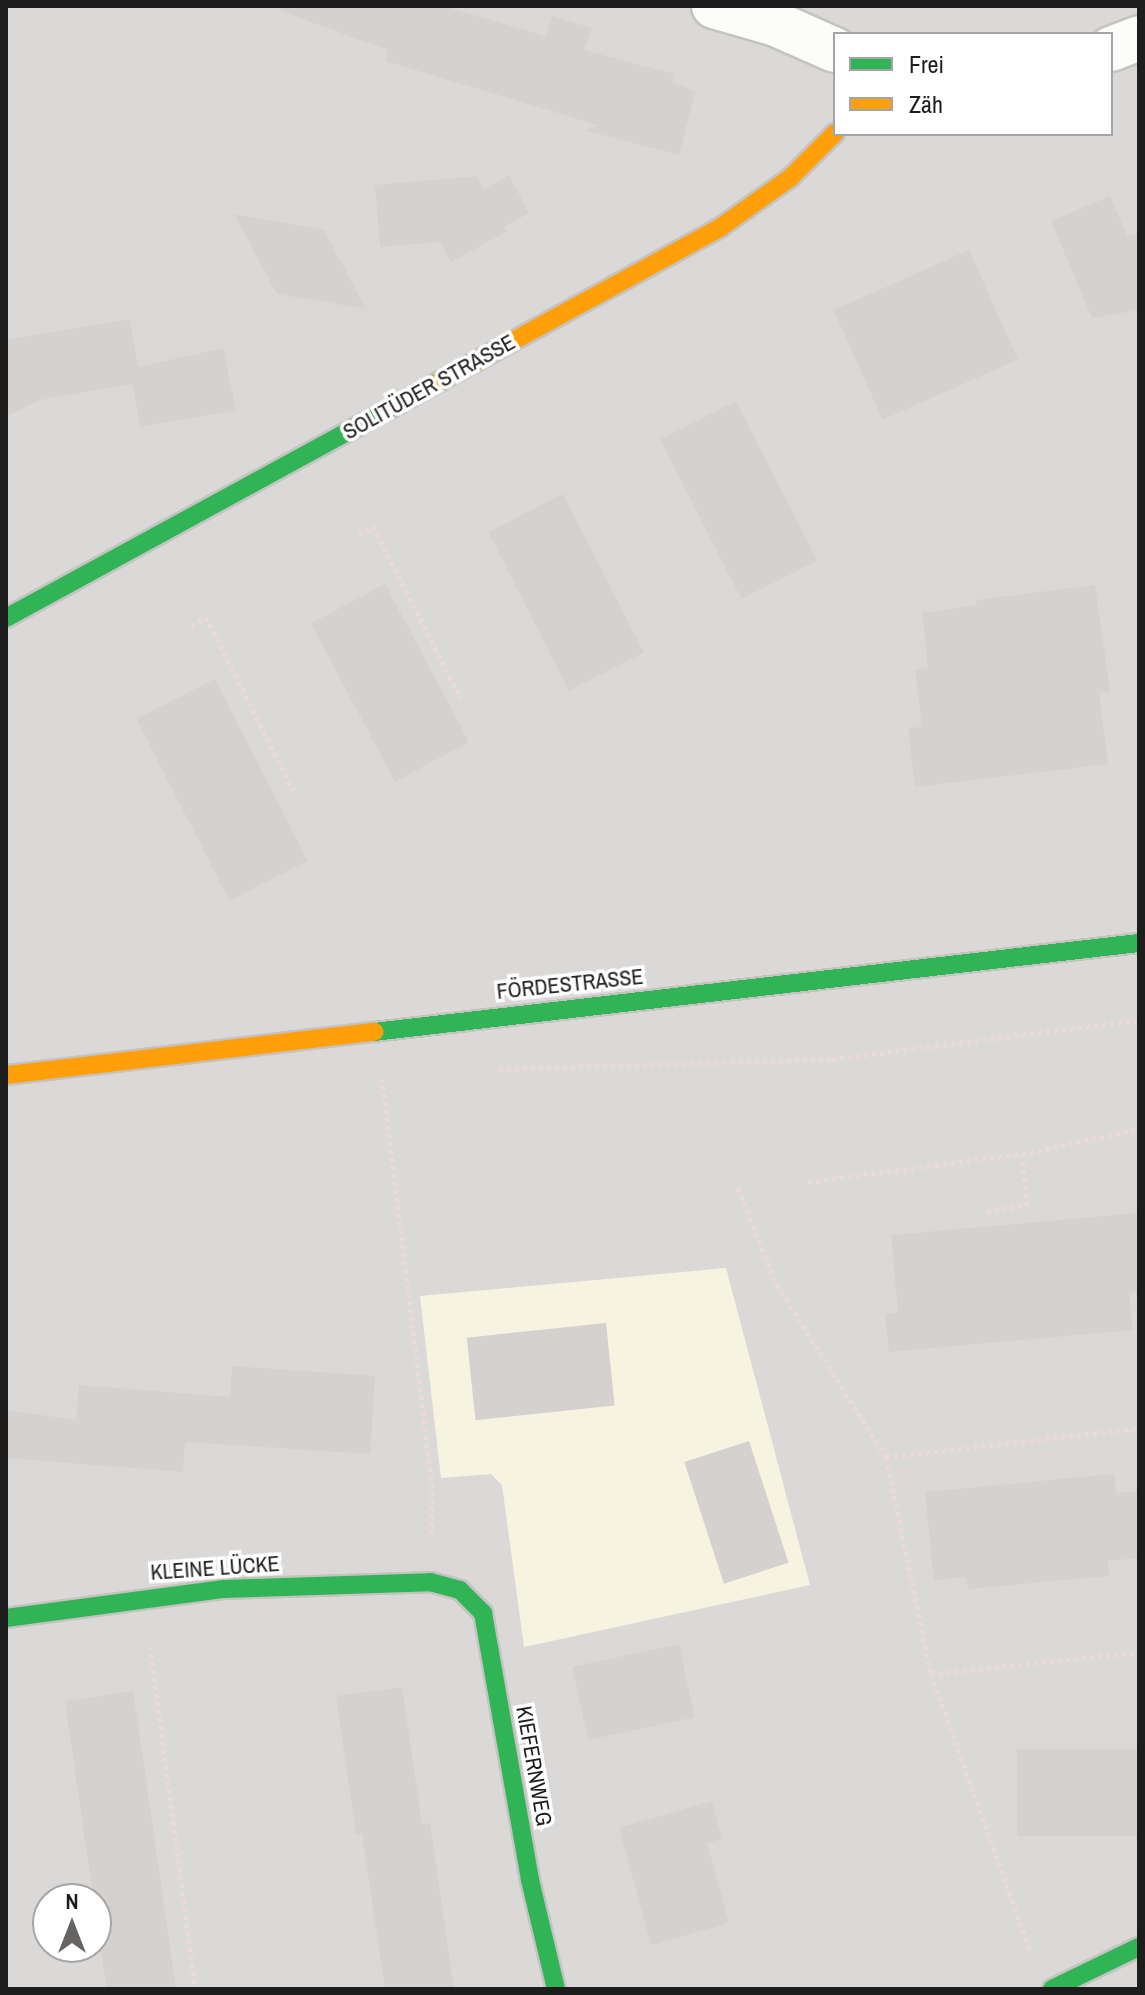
<!DOCTYPE html>
<html>
<head>
<meta charset="utf-8">
<style>
  body { margin:0 }
  #map { position:relative; width:1145px; height:1995px; overflow:hidden; background:#ece9e6; font-family:"Archivo Narrow",sans-serif }
  div>[style] { position:absolute }
  .residential>* { inset:0; background:#dbd9d7 }
  .education>* { inset:0; background:#f6f3e0 }
  .parking>* { inset:0; background:#dad9d7 }
  .building>* { inset:0; background:#d4d1cf; transform-origin:0 0 }
  .path>* { height:5px; margin-top:-2.5px; transform-origin:0; background:repeating-linear-gradient(90deg,#ebd9d8 0 4px,transparent 0 8px) }
  .roads { filter:drop-shadow(2px 0 #c4c3c2) drop-shadow(-2px 0 #c4c3c2) drop-shadow(0 2px #c4c3c2) drop-shadow(0 -2px #c4c3c2) }
  .street>* { height:44px; margin:-22px; padding:0 22px; transform-origin:22px; border-radius:22px; background:#fcfcfb }
  .fast>* { height:18px; margin:-9px; padding:0 9px; transform-origin:9px; border-radius:9px; background:#30b455 }
  .slow>* { height:18px; margin:-9px; padding:0 9px; transform-origin:9px; border-radius:9px; background:#ff9f0a }
  span { translate:-50% -50%; white-space:nowrap; text-align:center; line-height:1.15; -webkit-text-stroke:7px #fff; paint-order:stroke }
  .street-label { font-size:22px; color:#1d1d1d }
  .frame { position:absolute; inset:0; border:8px solid #1d1d1d; pointer-events:none }
  .legend { position:absolute; left:833px; top:32px; width:280px; height:104px; box-sizing:border-box; background:#fff; border:2px solid #a5a5a5; margin:0; padding:10px 14px; list-style:none; font-size:24px; color:#1d1d1d }
  .legend li { display:flex; align-items:center; gap:16px; height:40px }
  .legend b { width:40px; border:2px solid #a5a5a5 }
  .north { position:absolute; left:32px; top:1883px; width:80px; height:80px; box-sizing:border-box; background:#fff; border:2px solid #a5a5a5; border-radius:50%; rotate:0deg; font-size:22px; font-weight:700; line-height:32px; text-align:center; color:#1d1d1d }
  .north::after { content:''; display:block; margin:auto; width:28px; height:36px; background:#656463; clip-path:polygon(50% 0,100% 100%,50% 72%,0 100%) }
</style>
</head>
<body>
<div id="map">
  <div class="residential">
    <div style="clip-path:polygon(evenodd,6px 6px,1139px 6px,1139px 1989px,6px 1989px,6px 6px,835px 34px,1111px 34px,1111px 134px,835px 134px,835px 34px,6px 6px,48px 1899px,96px 1899px,96px 1947px,48px 1947px,48px 1899px)"></div>
  </div>
  <div class="education">
    <div style="clip-path:polygon(726px 1268px,810px 1585px,524px 1647px,502px 1485px,491px 1474px,441px 1478px,420px 1296px)"></div>
  </div>
  <div class="parking">
    <div style="clip-path:polygon(16px 693px,132px 882px,6px 954px,6px 699px)"></div>
    <div style="clip-path:polygon(803px 1112px,809px 1161px,669px 1176px,678px 1258px,423px 1286px,418px 1245px,562px 1230px,552px 1139px)"></div>
  </div>
  <div class="building">
    <div style="clip-path:polygon(282px 6px,443px 6px,546px 36px,552px 16px,592px 28px,584px 50px,674px 74px,672px 83px,696px 91px,679px 155px,587px 131px,598px 125px,385px 61px,388px 50px,281px 11px)"></div>
    <div style="clip-path:polygon(509px 175px,529px 213px,504px 227px,507px 231px,451px 262px,440px 242px,380px 247px,375px 185px,477px 176px,484px 189px)"></div>
    <div style="clip-path:polygon(1110px 196px,1127px 236px,1139px 234px,1139px 310px,1092px 318px,1051px 221px)"></div>
    <div style="clip-path:polygon(234px 214px,324px 230px,366px 309px,277px 294px)"></div>
    <div style="left:969px;top:250px;width:120px;height:148px;rotate:66deg"></div>
    <div style="clip-path:polygon(130px 319px,138px 367px,223px 348px,236px 410px,140px 427px,133px 384px,40px 400px,6px 417px,6px 340px)"></div>
    <div style="left:736px;top:401px;width:179px;height:85px;rotate:63deg"></div>
    <div style="left:563px;top:494px;width:178px;height:84px;rotate:63deg"></div>
    <div style="left:385px;top:584px;width:179px;height:84px;rotate:62deg"></div>
    <div style="clip-path:polygon(1095px 585px,1110px 691px,1099px 692px,1108px 764px,915px 787px,908px 728px,922px 727px,915px 670px,928px 668px,922px 613px,977px 605px,976px 600px)"></div>
    <div style="left:215px;top:679px;width:204px;height:88px;rotate:63deg"></div>
    <div style="clip-path:polygon(1139px 1213px,1139px 1292px,1129px 1293px,1133px 1330px,889px 1352px,885px 1314px,898px 1312px,891px 1235px)"></div>
    <div style="left:606px;top:1323px;width:83px;height:140px;rotate:84deg"></div>
    <div style="clip-path:polygon(232px 1366px,375px 1376px,370px 1454px,185px 1442px,183px 1472px,6px 1458px,6px 1410px,76px 1420px,79px 1385px,230px 1397px)"></div>
    <div style="left:749px;top:1441px;width:128px;height:68px;rotate:72deg"></div>
    <div style="clip-path:polygon(1114px 1474px,1116px 1493px,1139px 1491px,1139px 1558px,1108px 1561px,1109px 1576px,968px 1589px,966px 1577px,934px 1580px,925px 1492px)"></div>
    <div style="left:679px;top:1644px;width:75px;height:109px;rotate:78deg"></div>
    <div style="clip-path:polygon(402px 1687px,422px 1824px,430px 1823px,454px 1989px,385px 1989px,362px 1833px,356px 1834px,336px 1696px)"></div>
    <div style="clip-path:polygon(133px 1691px,140px 1738px,176px 1989px,107px 1989px,98px 1931px,65px 1701px)"></div>
    <div style="left:1139px;top:1749px;width:87px;height:122px;rotate:90deg"></div>
    <div style="clip-path:polygon(712px 1801px,722px 1839px,707px 1843px,729px 1923px,651px 1945px,619px 1828px)"></div>
  </div>
  <div class="path">
    <div style="left:358px;top:534px;width:17px;rotate:-28deg"></div>
    <div style="left:373px;top:526px;width:194px;rotate:63deg"></div>
    <div style="left:191px;top:626px;width:17px;rotate:-31deg"></div>
    <div style="left:206px;top:617px;width:194px;rotate:63.3deg"></div>
    <div style="left:499px;top:1069px;width:333px;rotate:-1.7deg"></div>
    <div style="left:832px;top:1059px;width:309px;rotate:-7.2deg"></div>
    <div style="left:382px;top:1078px;width:408px;rotate:83deg"></div>
    <div style="left:432px;top:1483px;width:54px;rotate:91.1deg"></div>
    <div style="left:808px;top:1182px;width:216px;rotate:-7.5deg"></div>
    <div style="left:1022px;top:1154px;width:120px;rotate:-12.1deg"></div>
    <div style="left:738px;top:1188px;width:105px;rotate:68.1deg"></div>
    <div style="left:777px;top:1285px;width:204px;rotate:57.6deg"></div>
    <div style="left:886px;top:1457px;width:255px;rotate:-6.5deg"></div>
    <div style="left:987px;top:1211px;width:40px;rotate:-8.5deg"></div>
    <div style="left:1027px;top:1205px;width:51px;rotate:-95.6deg"></div>
    <div style="left:886px;top:1457px;width:222px;rotate:78.3deg"></div>
    <div style="left:931px;top:1674px;width:293px;rotate:70.3deg"></div>
    <div style="left:150px;top:1646px;width:346px;rotate:82.5deg"></div>
    <div style="left:931px;top:1674px;width:209px;rotate:-6deg"></div>
  </div>
  <div class="roads">
    <div class="street">
      <div style="left:714px;top:6px;width:65px;rotate:16.2deg"></div>
      <div style="left:776px;top:24px;width:64px;rotate:23.8deg"></div>
      <div style="left:1111px;top:49px;width:30px;rotate:-21deg"></div>
    </div>
    <div class="fast">
      <div style="left:6px;top:618px;width:494px;rotate:-28.6deg"></div>
      <div style="left:374px;top:1032px;width:770px;rotate:-6.64deg"></div>
      <div style="left:6px;top:1618px;width:220px;rotate:-7.6deg"></div>
      <div style="left:224px;top:1589px;width:206px;rotate:-1.9deg"></div>
      <div style="left:430px;top:1582px;width:31px;rotate:15deg"></div>
      <div style="left:460px;top:1590px;width:33px;rotate:45deg"></div>
      <div style="left:483px;top:1613px;width:271px;rotate:80deg"></div>
      <div style="left:530px;top:1880px;width:112px;rotate:76.6deg"></div>
      <div style="left:1052px;top:1989px;width:97px;rotate:-25.8deg"></div>
    </div>
    <div class="slow">
      <div style="left:440px;top:381px;width:320px;rotate:-28.7deg"></div>
      <div style="left:721px;top:227px;width:85px;rotate:-35.4deg"></div>
      <div style="left:790px;top:178px;width:64px;rotate:-45deg"></div>
      <div style="left:6px;top:1075px;width:371px;rotate:-6.7deg"></div>
    </div>
  </div>
  <div class="street-label">
    <span style="left:429px;top:387px;rotate:-29deg">SOLITÜDER STRASSE</span>
    <span style="left:570px;top:984px;rotate:-6deg">FÖRDESTRASSE</span>
    <span style="left:215px;top:1568px;rotate:-4deg">KLEINE LÜCKE</span>
    <span style="left:534px;top:1766px;rotate:80deg">KIEFERNWEG</span>
  </div>
  <div class="frame"></div>
  <ul class="legend">
  <li><b style="height:10px;background:#30b455"></b>Frei</li>
  <li><b style="height:10px;background:#ff9f0a"></b>Zäh</li>
  </ul>
  <div class="north">N</div>
</div>
</body>
</html>
